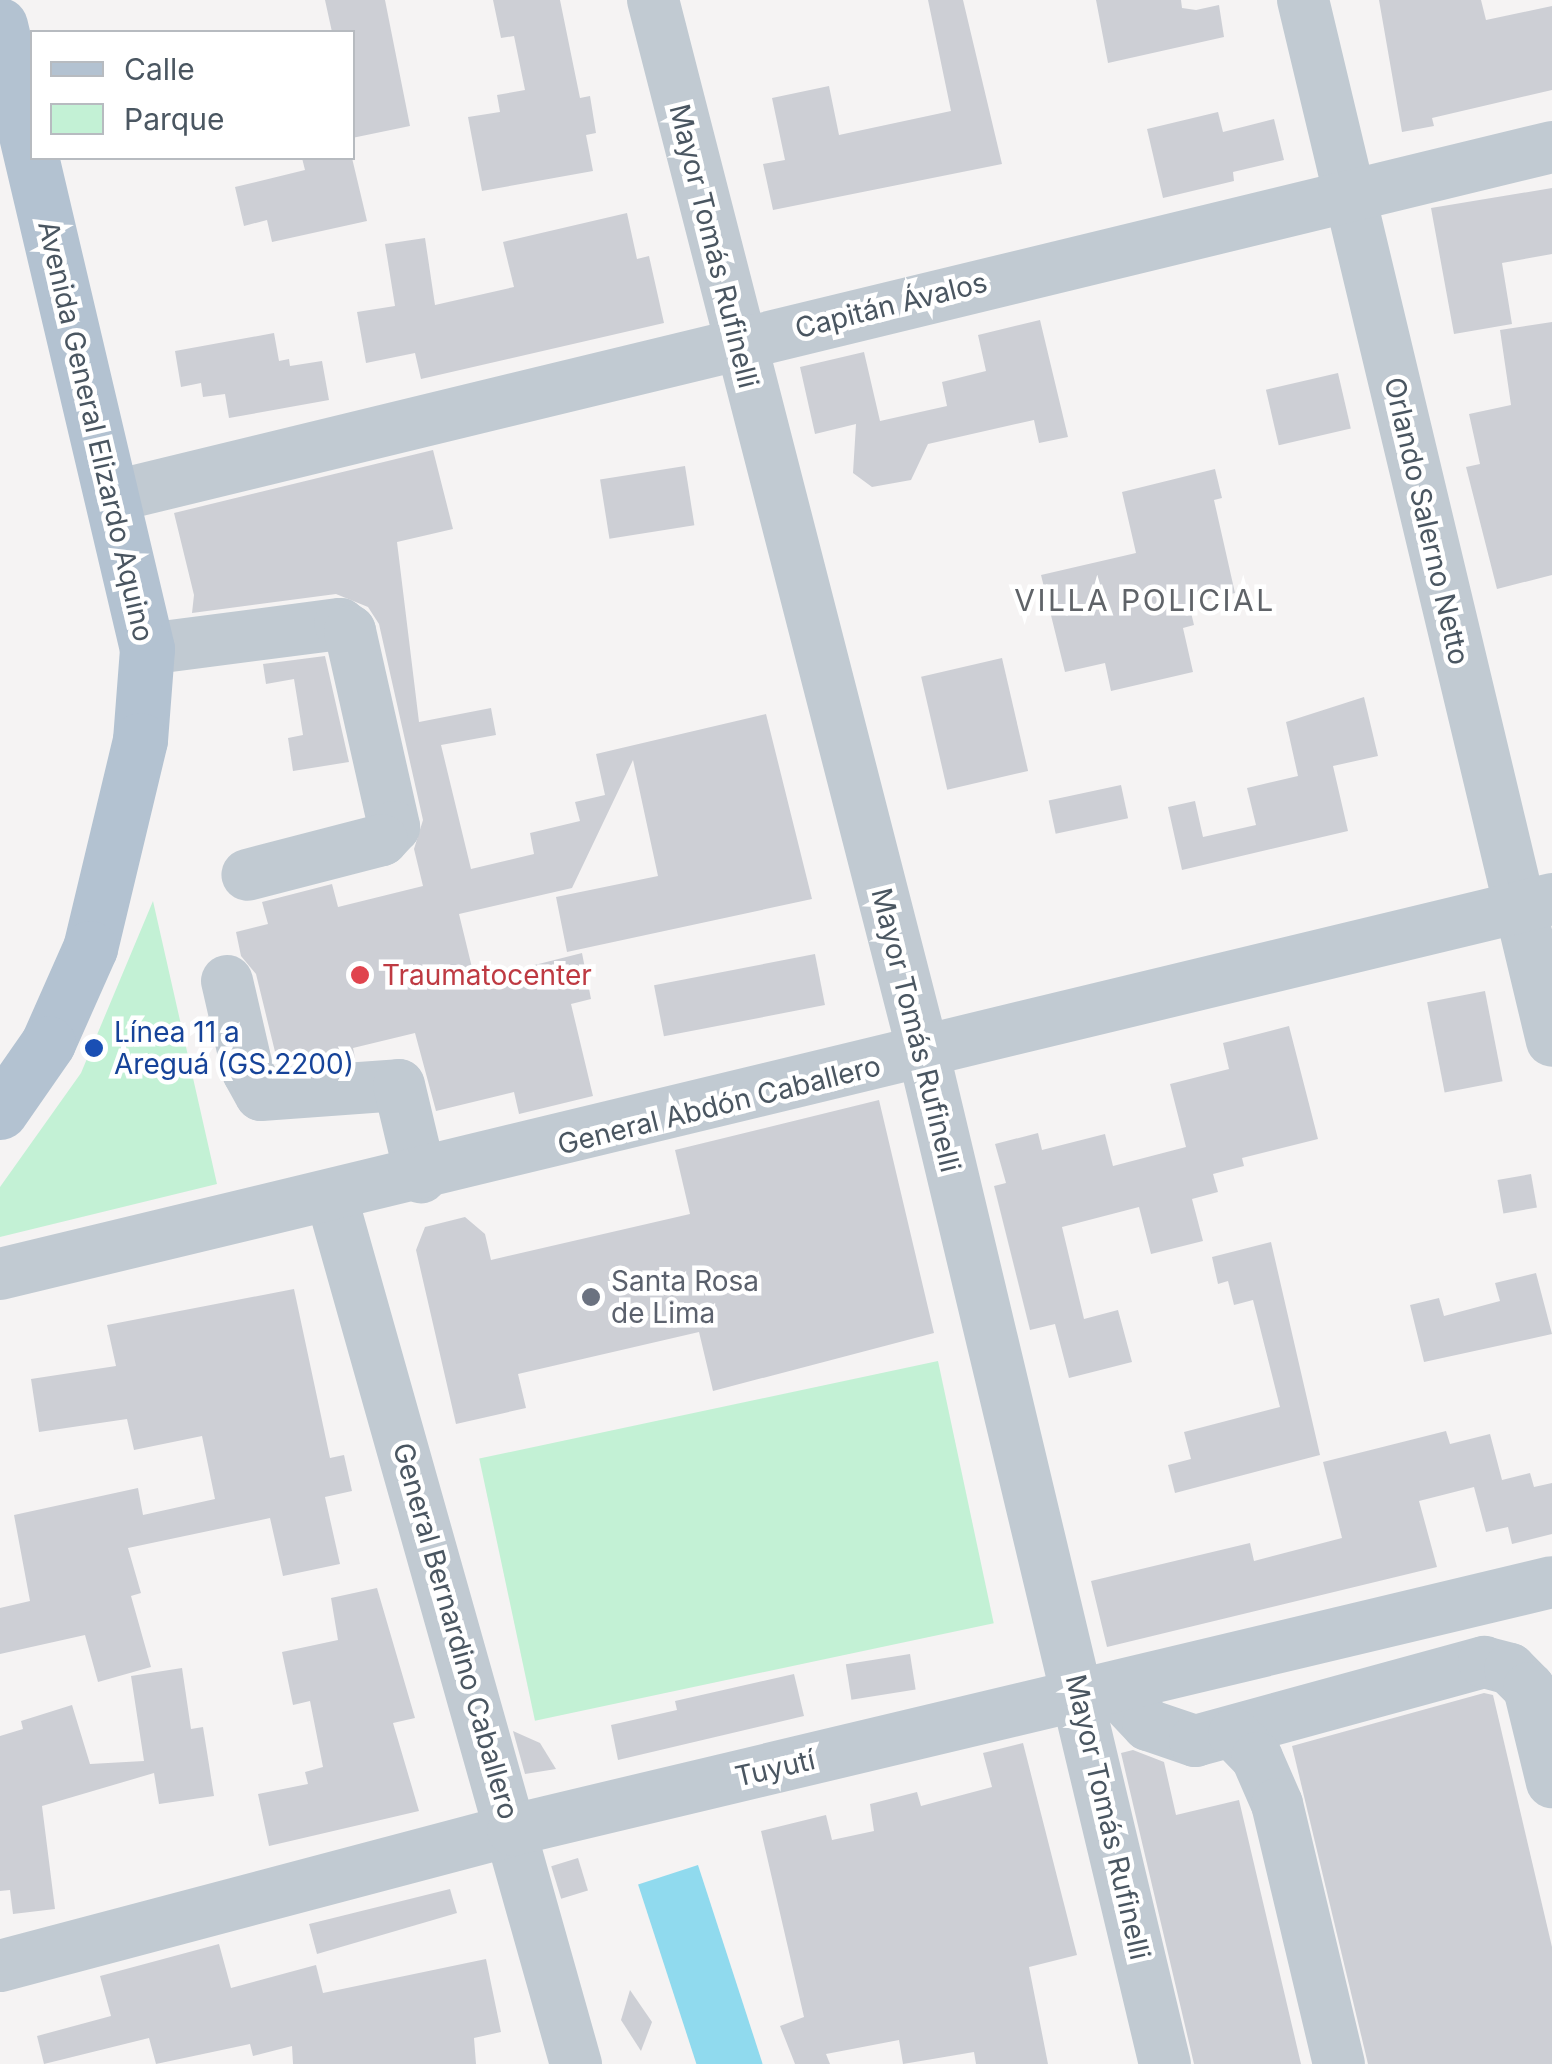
<!DOCTYPE html>
<html>
<head>
<meta charset="utf-8">
<style>
  body { margin:0 }
  #map { position:relative; width:1552px; height:2064px; overflow:hidden; background:#f5f3f3; font-family:Inter,sans-serif }
  div>[style] { position:absolute }
  .green>* { inset:0; background:#c3f1d5; transform-origin:0 0 }
  .water>* { inset:0; background:#90daee; transform-origin:0 0 }
  .building>* { inset:0; background:#cdcfd5; transform-origin:0 0 }
  .minor>* { height:52px; margin:-26px; padding:0 26px; transform-origin:26px; border-radius:26px; background:#c1cad2 }
  .major>* { height:55px; margin:-27.5px; padding:0 27.5px; transform-origin:27.5px; border-radius:27.5px; background:#b3c2d1 }
  .dots>* { width:28px; height:28px; translate:-50% -50%; box-sizing:border-box; border:5px solid #fff; border-radius:50% }
  span { translate:-50% -50%; white-space:nowrap; text-align:center; line-height:1.15; -webkit-text-stroke:9px #fff; paint-order:stroke }
  .street-label { font-size:28px; color:#4a5661 }
  .health-label { font-size:28px; color:#be3a42 }
  .left { translate:0 -50%; text-align:left }
  .transit-label { font-size:28px; color:#164399 }
  .worship-label { font-size:28px; color:#5b616d }
  .neighbourhood-label { font-size:30px; color:#5f6368; letter-spacing:2.5px }
  .legend { position:absolute; left:30px; top:30px; width:325px; height:130px; box-sizing:border-box; background:#fff; border:2px solid #b7bbc0; margin:0; padding:12px 18px; list-style:none; font-size:30px; color:#4a5661 }
  .legend li { display:flex; align-items:center; gap:20px; height:50px }
  .legend b { width:50px; border:2px solid #b7bbc0 }
</style>
</head>
<body>
<div id="map">
  <div class="green">
    <div style="clip-path:polygon(153px 901px,217px 1184px,0 1237px,0 1187px,81px 1073px)"></div>
    <div style="left:938px;top:1361px;width:268px;height:469px;rotate:78deg"></div>
  </div>
  <div class="water">
    <div style="left:698px;top:1865px;width:209px;height:63px;rotate:72deg"></div>
  </div>
  <div class="building">
    <div style="clip-path:polygon(325px 0,385px 0,410px 126px,352px 138px,352px 32px,332px 32px)"></div>
    <div style="clip-path:polygon(493px 0,560px 0,580px 98px,590px 96px,596px 133px,586px 135px,593px 171px,482px 191px,468px 117px,500px 112px,497px 95px,525px 90px,514px 36px,501px 38px)"></div>
    <div style="clip-path:polygon(928px 0,963px 0,1002px 164px,773px 210px,763px 164px,785px 160px,772px 98px,829px 86px,839px 135px,951px 111px)"></div>
    <div style="clip-path:polygon(1096px 0,1181px 0,1182px 8px,1196px 10px,1219px 5px,1224px 37px,1108px 63px)"></div>
    <div style="clip-path:polygon(1379px 0,1481px 0,1486px 20px,1552px 6px,1552px 90px,1432px 118px,1434px 126px,1402px 132px)"></div>
    <div style="clip-path:polygon(1218px 112px,1223px 132px,1274px 119px,1284px 160px,1233px 172px,1234px 181px,1163px 198px,1147px 129px)"></div>
    <div style="clip-path:polygon(302px 158px,352px 158px,367px 221px,272px 242px,267px 220px,244px 226px,235px 187px,305px 170px)"></div>
    <div style="clip-path:polygon(1552px 188px,1552px 254px,1502px 263px,1512px 324px,1454px 334px,1431px 208px)"></div>
    <div style="clip-path:polygon(627px 213px,637px 259px,649px 256px,664px 323px,421px 379px,415px 353px,366px 363px,357px 312px,395px 306px,385px 244px,425px 238px,435px 305px,514px 287px,503px 242px)"></div>
    <div style="clip-path:polygon(1040px 320px,1068px 437px,1039px 443px,1034px 420px,928px 444px,911px 480px,872px 487px,853px 473px,856px 424px,815px 434px,800px 367px,864px 352px,880px 421px,947px 406px,942px 382px,986px 371px,978px 335px)"></div>
    <div style="clip-path:polygon(1552px 322px,1552px 575px,1497px 589px,1466px 467px,1480px 464px,1469px 414px,1511px 405px,1500px 330px)"></div>
    <div style="clip-path:polygon(274px 333px,279px 361px,289px 359px,290px 366px,322px 361px,329px 400px,229px 418px,225px 394px,203px 397px,201px 383px,181px 387px,175px 351px)"></div>
    <div style="left:1338px;top:373px;width:57px;height:74px;rotate:77deg"></div>
    <div style="clip-path:polygon(433px 450px,453px 529px,397px 542px,419px 722px,491px 708px,496px 735px,441px 745px,471px 869px,534px 854px,530px 833px,580px 821px,575px 802px,605px 795px,596px 754px,766px 714px,812px 899px,567px 952px,556px 897px,658px 876px,633px 760px,572px 888px,459px 914px,475px 980px,582px 953px,591px 999px,571px 1004px,593px 1096px,519px 1114px,514px 1092px,436px 1111px,415px 1033px,353px 1048px,355px 1058px,325px 1055px,278px 1064px,256px 974px,241px 956px,236px 932px,268px 924px,262px 902px,332px 884px,338px 907px,423px 886px,414px 849px,423px 820px,379px 624px,368px 607px,336px 594px,192px 613px,194px 595px,174px 513px)"></div>
    <div style="left:685px;top:466px;width:60px;height:86px;rotate:81deg"></div>
    <div style="clip-path:polygon(1215px 469px,1222px 498px,1214px 500px,1235px 593px,1189px 604px,1194px 625px,1183px 628px,1193px 672px,1111px 691px,1105px 663px,1065px 672px,1041px 575px,1136px 553px,1122px 492px)"></div>
    <div style="clip-path:polygon(325px 656px,349px 762px,293px 771px,288px 738px,303px 735px,294px 679px,266px 684px,263px 664px)"></div>
    <div style="left:1002px;top:658px;width:116px;height:83px;rotate:77deg"></div>
    <div style="clip-path:polygon(1364px 697px,1378px 756px,1333px 766px,1348px 831px,1182px 870px,1168px 807px,1195px 801px,1203px 837px,1256px 825px,1247px 788px,1298px 776px,1286px 722px)"></div>
    <div style="left:1121px;top:785px;width:34px;height:74px;rotate:78deg"></div>
    <div style="left:815px;top:954px;width:52px;height:164px;rotate:79deg"></div>
    <div style="left:1485px;top:991px;width:92px;height:59px;rotate:79deg"></div>
    <div style="clip-path:polygon(1289px 1026px,1318px 1139px,1242px 1158px,1244px 1166px,1213px 1174px,1218px 1192px,1192px 1199px,1203px 1241px,1151px 1254px,1139px 1207px,1062px 1227px,1084px 1319px,1118px 1310px,1132px 1362px,1069px 1378px,1055px 1324px,1030px 1330px,994px 1186px,1006px 1183px,995px 1144px,1038px 1133px,1042px 1150px,1105px 1134px,1113px 1166px,1186px 1147px,1170px 1084px,1229px 1069px,1223px 1043px)"></div>
    <div style="clip-path:polygon(879px 1100px,934px 1333px,713px 1391px,699px 1332px,518px 1374px,526px 1408px,456px 1424px,416px 1250px,425px 1227px,465px 1217px,485px 1234px,491px 1260px,690px 1214px,675px 1150px)"></div>
    <div style="left:1531px;top:1174px;width:34px;height:34px;rotate:80deg"></div>
    <div style="clip-path:polygon(1271px 1242px,1320px 1455px,1175px 1493px,1168px 1465px,1191px 1459px,1184px 1432px,1280px 1407px,1253px 1300px,1234px 1305px,1228px 1281px,1218px 1284px,1212px 1257px)"></div>
    <div style="clip-path:polygon(1536px 1273px,1552px 1334px,1424px 1362px,1410px 1305px,1439px 1298px,1444px 1316px,1500px 1301px,1495px 1283px)"></div>
    <div style="clip-path:polygon(294px 1289px,330px 1458px,344px 1455px,352px 1491px,325px 1497px,340px 1564px,283px 1576px,270px 1518px,128px 1548px,141px 1593px,131px 1596px,151px 1667px,98px 1682px,85px 1635px,0 1654px,0 1608px,30px 1601px,14px 1515px,138px 1488px,143px 1515px,215px 1499px,202px 1436px,134px 1450px,127px 1419px,39px 1432px,31px 1379px,116px 1366px,107px 1325px)"></div>
    <div style="clip-path:polygon(1446px 1431px,1450px 1444px,1490px 1434px,1502px 1480px,1530px 1473px,1534px 1487px,1552px 1483px,1552px 1534px,1512px 1544px,1508px 1527px,1486px 1532px,1474px 1487px,1419px 1501px,1437px 1567px,1107px 1647px,1091px 1581px,1250px 1543px,1254px 1561px,1342px 1538px,1323px 1462px)"></div>
    <div style="clip-path:polygon(377px 1588px,415px 1718px,393px 1723px,419px 1811px,269px 1846px,258px 1794px,308px 1784px,305px 1772px,323px 1767px,310px 1701px,293px 1705px,282px 1652px,338px 1640px,331px 1598px)"></div>
    <div style="left:910px;top:1654px;width:36px;height:65px;rotate:81deg"></div>
    <div style="clip-path:polygon(182px 1668px,191px 1729px,203px 1727px,214px 1796px,159px 1804px,154px 1773px,42px 1806px,55px 1909px,13px 1914px,10px 1890px,0 1891px,0 1736px,23px 1729px,21px 1721px,72px 1705px,90px 1764px,144px 1761px,131px 1676px)"></div>
    <div style="clip-path:polygon(794px 1674px,804px 1716px,618px 1760px,611px 1725px,677px 1710px,675px 1701px)"></div>
    <div style="clip-path:polygon(1484px 1693px,1493px 1695px,1552px 1947px,1552px 2064px,1368px 2064px,1292px 1746px)"></div>
    <div style="clip-path:polygon(513px 1731px,540px 1743px,556px 1769px,525px 1774px)"></div>
    <div style="clip-path:polygon(1023px 1743px,1077px 1955px,1029px 1967px,1048px 2064px,976px 2064px,974px 2052px,903px 2064px,899px 2040px,826px 2054px,830px 2064px,795px 2064px,780px 2026px,804px 2017px,761px 1831px,826px 1815px,832px 1840px,874px 1831px,870px 1804px,917px 1792px,921px 1806px,992px 1787px,983px 1753px)"></div>
    <div style="clip-path:polygon(1133px 1750px,1164px 1762px,1176px 1815px,1239px 1800px,1301px 2064px,1194px 2064px,1121px 1753px)"></div>
    <div style="left:578px;top:1858px;width:34px;height:28px;rotate:73deg"></div>
    <div style="clip-path:polygon(450px 1889px,457px 1913px,317px 1954px,309px 1924px)"></div>
    <div style="clip-path:polygon(219px 1944px,231px 1988px,316px 1965px,323px 1993px,486px 1959px,501px 2032px,474px 2038px,476px 2064px,293px 2064px,292px 2046px,253px 2056px,250px 2044px,156px 2064px,149px 2038px,44px 2064px,37px 2036px,111px 2016px,100px 1976px)"></div>
    <div style="clip-path:polygon(630px 1990px,652px 2022px,641px 2051px,621px 2020px)"></div>
  </div>
  <div class="minor">
    <div style="left:653px;top:0;width:1089px;rotate:75.59deg"></div>
    <div style="left:924px;top:1055px;width:1037px;rotate:76.57deg"></div>
    <div style="left:1303px;top:0;width:1070px;rotate:76.55deg"></div>
    <div style="left:115px;top:496px;width:1479px;rotate:-13.65deg"></div>
    <div style="left:147px;top:649px;width:195px;rotate:-7.4deg"></div>
    <div style="left:340px;top:624px;width:12px;rotate:35deg"></div>
    <div style="left:350px;top:631px;width:201px;rotate:77.3deg"></div>
    <div style="left:394px;top:827px;width:18px;rotate:133deg"></div>
    <div style="left:382px;top:840px;width:139px;rotate:165.5deg"></div>
    <div style="left:227px;top:981px;width:93px;rotate:77deg"></div>
    <div style="left:248px;top:1072px;width:26px;rotate:61deg"></div>
    <div style="left:261px;top:1095px;width:138px;rotate:-4.1deg"></div>
    <div style="left:399px;top:1085px;width:95px;rotate:76.6deg"></div>
    <div style="left:332px;top:1199px;width:899px;rotate:74.25deg"></div>
    <div style="left:0;top:1274px;width:1597px;rotate:-13.58deg"></div>
    <div style="left:1114px;top:1689px;width:50px;rotate:46.6deg"></div>
    <div style="left:1148px;top:1725px;width:50px;rotate:18.8deg"></div>
    <div style="left:1195px;top:1741px;width:300px;rotate:-15.3deg"></div>
    <div style="left:1484px;top:1662px;width:27px;rotate:15deg"></div>
    <div style="left:1510px;top:1669px;width:27px;rotate:45deg"></div>
    <div style="left:1529px;top:1688px;width:97px;rotate:76.3deg"></div>
    <div style="left:1234px;top:1734px;width:33px;rotate:46deg"></div>
    <div style="left:1257px;top:1758px;width:50px;rotate:66.5deg"></div>
    <div style="left:1277px;top:1804px;width:267px;rotate:76.6deg"></div>
    <div style="left:0;top:1966px;width:531px;rotate:-14.85deg"></div>
    <div style="left:513px;top:1830px;width:1068px;rotate:-13.42deg"></div>
  </div>
  <div class="major">
    <div style="left:0;top:25px;width:641px;rotate:76.74deg"></div>
    <div style="left:147px;top:649px;width:91px;rotate:94.4deg"></div>
    <div style="left:140px;top:740px;width:214px;rotate:103.5deg"></div>
    <div style="left:90px;top:948px;width:104px;rotate:113.9deg"></div>
    <div style="left:48px;top:1043px;width:84px;rotate:124.8deg"></div>
  </div>
  <div class="dots">
    <div style="left:360px;top:975px;background:#e0444e"></div>
    <div style="left:94px;top:1048px;background:#1a4fb4"></div>
    <div style="left:591px;top:1297px;background:#6b7280"></div>
  </div>
  <div class="street-label">
    <span style="left:714px;top:246px;rotate:76deg">Mayor Tomás Rufinelli</span>
    <span style="left:891px;top:305px;rotate:-14deg">Capitán Ávalos</span>
    <span style="left:96px;top:431px;rotate:77deg">Avenida General Elizardo Aquino</span>
    <span style="left:1427px;top:521px;rotate:77deg">Orlando Salerno Netto</span>
    <span style="left:916px;top:1030px;rotate:76deg">Mayor Tomás Rufinelli</span>
    <span style="left:719px;top:1105px;rotate:-14deg">General Abdón Caballero</span>
    <span style="left:456px;top:1631px;rotate:74deg">General Bernardino Caballero</span>
    <span style="left:775px;top:1768px;rotate:-13deg">Tuyutí</span>
    <span style="left:1108px;top:1817px;rotate:77deg">Mayor Tomás Rufinelli</span>
  </div>
  <div class="health-label">
    <span class="left" style="left:382px;top:975px">Traumatocenter</span>
  </div>
  <div class="transit-label">
    <span class="left" style="left:114px;top:1048px">Línea 11 a<br>Areguá (GS.2200)</span>
  </div>
  <div class="worship-label">
    <span class="left" style="left:611px;top:1297px">Santa Rosa<br>de Lima</span>
  </div>
  <div class="neighbourhood-label">
    <span style="left:1145px;top:600px">VILLA POLICIAL</span>
  </div>
  <ul class="legend">
  <li><b style="height:12px;background:#b3c2d1"></b>Calle</li>
  <li><b style="height:28px;background:#c3f1d5"></b>Parque</li>
  </ul>
</div>
</body>
</html>
